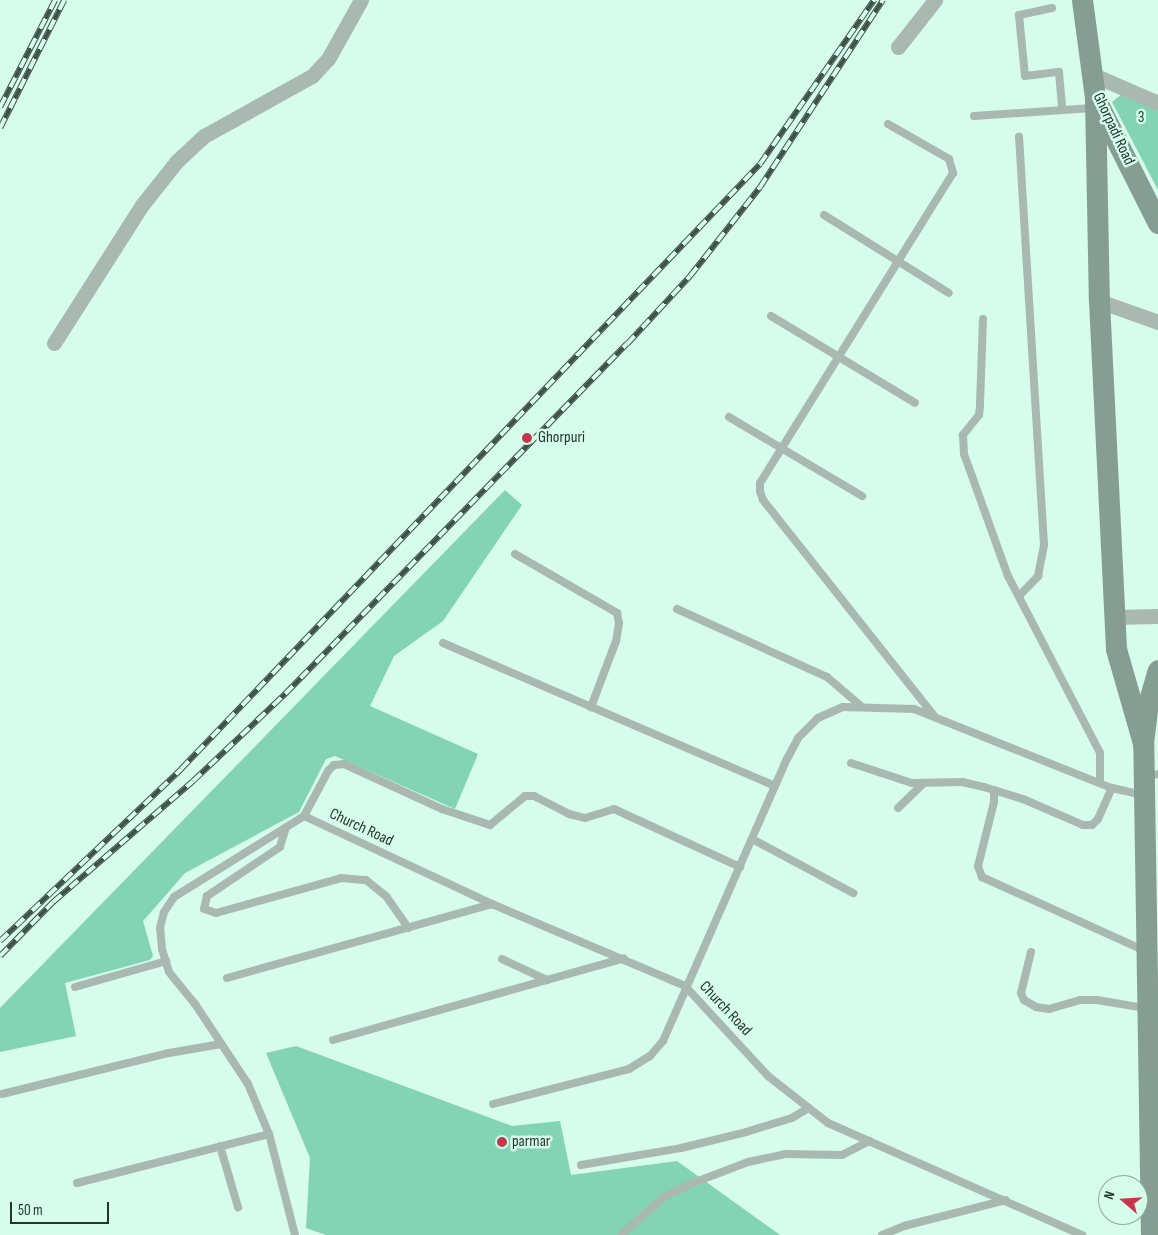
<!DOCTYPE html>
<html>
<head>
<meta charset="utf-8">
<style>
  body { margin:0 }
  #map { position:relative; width:1158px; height:1235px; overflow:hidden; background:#d6fceb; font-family:"Sofia Sans Condensed",sans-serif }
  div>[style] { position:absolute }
  .green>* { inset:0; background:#82d4b4 }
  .service>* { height:8px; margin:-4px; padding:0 4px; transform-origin:4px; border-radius:4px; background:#a9b9b2 }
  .minor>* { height:15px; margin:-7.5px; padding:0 7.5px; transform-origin:7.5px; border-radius:7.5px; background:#a9b9b2 }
  .secondary>* { height:21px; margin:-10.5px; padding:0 10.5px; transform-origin:10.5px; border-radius:10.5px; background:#859d93 }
  .rail>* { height:5.5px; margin-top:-2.75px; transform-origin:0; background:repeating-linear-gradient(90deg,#d6fceb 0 11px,#3f524a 0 22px); box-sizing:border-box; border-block:1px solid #3f524a }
  .dots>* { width:14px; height:14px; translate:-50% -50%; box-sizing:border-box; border:2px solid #d6fceb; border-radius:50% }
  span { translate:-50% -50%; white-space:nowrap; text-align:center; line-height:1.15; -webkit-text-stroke:5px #d6fceb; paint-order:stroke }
  .park-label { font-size:16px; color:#174938 }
  .street-label { font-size:16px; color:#25342e }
  .poi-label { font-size:16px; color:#25342e }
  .left { translate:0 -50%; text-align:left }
  .north { position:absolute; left:1098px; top:1175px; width:50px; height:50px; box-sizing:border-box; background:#d6fceb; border:1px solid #8fac9f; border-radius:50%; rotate:289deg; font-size:14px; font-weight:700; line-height:20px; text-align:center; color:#25342e }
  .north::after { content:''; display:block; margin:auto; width:18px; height:22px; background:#c7374c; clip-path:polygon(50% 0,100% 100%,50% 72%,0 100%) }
  .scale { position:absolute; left:10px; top:1202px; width:99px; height:22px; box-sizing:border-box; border:2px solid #25342e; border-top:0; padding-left:6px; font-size:15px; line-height:18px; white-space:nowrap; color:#25342e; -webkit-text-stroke:4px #d6fceb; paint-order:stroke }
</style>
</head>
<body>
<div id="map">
  <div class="green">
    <div style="clip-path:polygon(1126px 91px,1158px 106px,1158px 190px,1112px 102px)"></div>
    <div style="clip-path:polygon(505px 490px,522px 505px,443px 621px,394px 656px,370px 706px,478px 754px,455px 809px,335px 756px,326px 759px,299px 812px,185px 873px,158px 904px,143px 921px,153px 956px,150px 960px,65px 983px,76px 1036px,0 1052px,0 1008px)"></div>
    <div style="clip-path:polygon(296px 1046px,512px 1126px,560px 1121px,571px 1175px,677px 1161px,780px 1235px,326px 1235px,306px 1228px,310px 1158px,266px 1053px)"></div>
  </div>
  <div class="service">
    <div style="left:1052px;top:8px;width:34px;rotate:168deg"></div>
    <div style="left:1019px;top:15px;width:61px;rotate:84.4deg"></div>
    <div style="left:1025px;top:76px;width:34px;rotate:-7deg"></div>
    <div style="left:1059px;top:72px;width:38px;rotate:85deg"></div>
    <div style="left:974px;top:116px;width:119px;rotate:-3.8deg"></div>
    <div style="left:888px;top:124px;width:70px;rotate:29.8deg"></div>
    <div style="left:949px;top:159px;width:15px;rotate:74deg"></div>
    <div style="left:953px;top:173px;width:365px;rotate:121.9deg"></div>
    <div style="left:760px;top:483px;width:8px;rotate:90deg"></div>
    <div style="left:760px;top:491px;width:9px;rotate:72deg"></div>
    <div style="left:763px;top:500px;width:277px;rotate:51.6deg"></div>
    <div style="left:824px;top:215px;width:147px;rotate:32deg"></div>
    <div style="left:771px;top:316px;width:168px;rotate:31.1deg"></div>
    <div style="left:983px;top:319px;width:87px;rotate:92deg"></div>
    <div style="left:980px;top:406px;width:9px;rotate:96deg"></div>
    <div style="left:979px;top:415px;width:26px;rotate:129deg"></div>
    <div style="left:963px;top:435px;width:19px;rotate:87deg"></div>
    <div style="left:964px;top:454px;width:130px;rotate:70.2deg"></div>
    <div style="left:1008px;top:576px;width:199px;rotate:62.5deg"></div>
    <div style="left:1100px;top:753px;width:30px;rotate:90deg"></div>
    <div style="left:729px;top:417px;width:155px;rotate:30.7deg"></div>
    <div style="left:515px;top:554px;width:118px;rotate:30deg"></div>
    <div style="left:617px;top:613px;width:10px;rotate:79deg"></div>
    <div style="left:619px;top:623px;width:18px;rotate:99deg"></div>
    <div style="left:616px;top:641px;width:71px;rotate:110.7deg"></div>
    <div style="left:1019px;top:596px;width:28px;rotate:-46deg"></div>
    <div style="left:1038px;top:576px;width:32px;rotate:-79deg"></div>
    <div style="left:1044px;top:545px;width:409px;rotate:-93.5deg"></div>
    <div style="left:677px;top:609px;width:165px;rotate:24.4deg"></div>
    <div style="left:827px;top:677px;width:45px;rotate:40.5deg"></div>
    <div style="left:443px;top:643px;width:361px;rotate:23.3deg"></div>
    <div style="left:851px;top:763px;width:64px;rotate:18.2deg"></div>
    <div style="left:912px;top:783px;width:50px;rotate:-1.1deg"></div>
    <div style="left:962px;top:782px;width:23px;rotate:13deg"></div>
    <div style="left:984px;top:787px;width:41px;rotate:17.1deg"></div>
    <div style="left:1023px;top:799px;width:65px;rotate:23.4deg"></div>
    <div style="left:1083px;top:825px;width:9px"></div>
    <div style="left:1092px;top:825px;width:8px;rotate:-45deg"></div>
    <div style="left:1098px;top:819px;width:34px;rotate:-66deg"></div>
    <div style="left:1144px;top:777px;width:14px;rotate:-12deg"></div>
    <div style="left:994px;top:790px;width:12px;rotate:90deg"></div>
    <div style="left:994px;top:802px;width:66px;rotate:104deg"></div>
    <div style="left:978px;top:866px;width:12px;rotate:70deg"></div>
    <div style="left:982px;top:877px;width:179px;rotate:24.4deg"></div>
    <div style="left:898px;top:808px;width:35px;rotate:-44deg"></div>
    <div style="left:304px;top:816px;width:208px;rotate:25.1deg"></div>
    <div style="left:492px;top:904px;width:210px;rotate:23deg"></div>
    <div style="left:685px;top:986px;width:122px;rotate:47.3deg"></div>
    <div style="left:768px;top:1076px;width:76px;rotate:38.1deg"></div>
    <div style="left:828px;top:1123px;width:278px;rotate:23.8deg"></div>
    <div style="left:286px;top:827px;width:21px;rotate:107deg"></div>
    <div style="left:280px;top:847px;width:88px;rotate:146.1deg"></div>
    <div style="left:207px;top:896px;width:13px;rotate:103deg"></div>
    <div style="left:204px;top:909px;width:13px;rotate:18deg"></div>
    <div style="left:216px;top:913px;width:130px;rotate:-15.6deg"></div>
    <div style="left:341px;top:878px;width:25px;rotate:5deg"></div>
    <div style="left:366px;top:880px;width:26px;rotate:39deg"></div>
    <div style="left:386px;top:896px;width:39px;rotate:55deg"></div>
    <div style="left:752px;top:839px;width:115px;rotate:28.1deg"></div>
    <div style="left:1031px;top:952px;width:42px;rotate:103.7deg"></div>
    <div style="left:1021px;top:993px;width:8px;rotate:67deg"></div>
    <div style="left:1024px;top:1000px;width:14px;rotate:30deg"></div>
    <div style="left:1036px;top:1007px;width:13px;rotate:9deg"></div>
    <div style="left:1049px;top:1009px;width:32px;rotate:-16deg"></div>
    <div style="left:1080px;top:1000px;width:17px"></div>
    <div style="left:1097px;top:1000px;width:49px;rotate:9.5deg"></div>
    <div style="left:502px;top:959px;width:50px;rotate:25deg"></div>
    <div style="left:227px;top:978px;width:275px;rotate:-15.6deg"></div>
    <div style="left:75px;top:987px;width:95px;rotate:-15.9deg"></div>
    <div style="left:333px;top:1040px;width:302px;rotate:-15.7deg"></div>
    <div style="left:2px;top:1094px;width:172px;rotate:-13.8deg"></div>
    <div style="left:169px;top:1053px;width:53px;rotate:-9.8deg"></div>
    <div style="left:493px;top:1104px;width:140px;rotate:-14.4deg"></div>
    <div style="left:629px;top:1069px;width:25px;rotate:-32deg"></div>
    <div style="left:650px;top:1056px;width:20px;rotate:-49deg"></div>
    <div style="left:663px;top:1041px;width:308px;rotate:-66.3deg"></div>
    <div style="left:787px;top:759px;width:24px;rotate:-62deg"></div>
    <div style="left:798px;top:738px;width:28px;rotate:-45deg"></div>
    <div style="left:818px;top:718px;width:27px;rotate:-24deg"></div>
    <div style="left:843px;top:707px;width:71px;rotate:1.6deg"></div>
    <div style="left:914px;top:709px;width:213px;rotate:21.8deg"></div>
    <div style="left:1112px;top:788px;width:31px;rotate:13deg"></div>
    <div style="left:220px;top:1146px;width:64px;rotate:73.6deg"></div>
    <div style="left:581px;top:1165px;width:101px;rotate:-9.6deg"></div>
    <div style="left:681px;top:1148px;width:67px;rotate:-13.8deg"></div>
    <div style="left:746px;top:1132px;width:48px;rotate:-16.9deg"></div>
    <div style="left:792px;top:1118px;width:17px;rotate:-31deg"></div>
    <div style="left:77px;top:1183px;width:198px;rotate:-14.3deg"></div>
    <div style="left:295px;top:1235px;width:104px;rotate:-104.4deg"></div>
    <div style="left:269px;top:1134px;width:54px;rotate:-112.8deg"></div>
    <div style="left:248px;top:1084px;width:96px;rotate:-123.5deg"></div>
    <div style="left:195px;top:1004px;width:41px;rotate:-129.1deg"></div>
    <div style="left:169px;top:972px;width:24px;rotate:-107deg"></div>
    <div style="left:162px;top:949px;width:21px;rotate:-95deg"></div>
    <div style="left:160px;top:928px;width:16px;rotate:-76deg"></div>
    <div style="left:164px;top:912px;width:18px;rotate:-56deg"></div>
    <div style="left:174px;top:897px;width:153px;rotate:-31.9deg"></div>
    <div style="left:304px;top:816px;width:51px;rotate:-61.9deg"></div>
    <div style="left:328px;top:771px;width:8px;rotate:-45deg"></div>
    <div style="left:334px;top:765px;width:10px;rotate:-6deg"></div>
    <div style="left:344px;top:764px;width:108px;rotate:24.7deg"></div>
    <div style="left:442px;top:809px;width:51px;rotate:18.4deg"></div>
    <div style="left:490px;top:825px;width:45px;rotate:-39.6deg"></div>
    <div style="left:525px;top:796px;width:9px"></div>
    <div style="left:534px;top:796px;width:39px;rotate:27deg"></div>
    <div style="left:569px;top:814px;width:16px;rotate:14deg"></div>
    <div style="left:585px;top:818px;width:30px;rotate:-17deg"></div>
    <div style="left:614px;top:809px;width:139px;rotate:24.7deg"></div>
    <div style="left:621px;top:1235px;width:57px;rotate:-41.5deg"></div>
    <div style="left:664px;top:1197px;width:32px;rotate:-26deg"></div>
    <div style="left:693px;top:1183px;width:59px;rotate:-20.9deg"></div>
    <div style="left:748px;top:1162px;width:38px;rotate:-12deg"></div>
    <div style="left:785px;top:1154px;width:57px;rotate:1deg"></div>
    <div style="left:842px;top:1155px;width:31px;rotate:-27deg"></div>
    <div style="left:882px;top:1235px;width:24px;rotate:-22deg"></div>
    <div style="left:904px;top:1226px;width:105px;rotate:-14.3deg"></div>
  </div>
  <div class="minor">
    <div style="left:898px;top:47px;width:60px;rotate:-51.8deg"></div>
    <div style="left:1091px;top:74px;width:73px;rotate:23.4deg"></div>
    <div style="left:1099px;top:301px;width:63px;rotate:19.6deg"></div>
    <div style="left:54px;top:343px;width:164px;rotate:-57.5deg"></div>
    <div style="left:142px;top:205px;width:56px;rotate:-51.5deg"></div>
    <div style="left:177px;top:161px;width:37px;rotate:-43deg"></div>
    <div style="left:204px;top:136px;width:124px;rotate:-29.1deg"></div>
    <div style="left:312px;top:76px;width:23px;rotate:-47deg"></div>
    <div style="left:328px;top:59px;width:68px;rotate:-60.8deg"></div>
    <div style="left:1115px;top:617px;width:43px;rotate:-1.3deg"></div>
  </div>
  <div class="secondary">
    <div style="left:1082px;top:0;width:99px;rotate:82.4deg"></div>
    <div style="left:1095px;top:98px;width:140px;rotate:63.3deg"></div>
    <div style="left:1095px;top:98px;width:203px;rotate:88.9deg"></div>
    <div style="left:1099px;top:301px;width:348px;rotate:87.2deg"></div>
    <div style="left:1116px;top:649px;width:98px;rotate:74deg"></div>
    <div style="left:1151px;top:1235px;width:492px;rotate:-90.9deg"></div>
    <div style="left:1143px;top:743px;width:39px;rotate:-83deg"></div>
    <div style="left:1148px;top:704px;width:35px;rotate:-74deg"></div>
  </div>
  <div class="rail">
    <div style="left:0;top:107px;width:120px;rotate:-62.8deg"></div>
    <div style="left:0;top:128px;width:143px;rotate:-63.4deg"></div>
    <div style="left:0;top:941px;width:250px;rotate:-43.5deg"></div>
    <div style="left:181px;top:769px;width:837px;rotate:-46.26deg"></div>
    <div style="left:760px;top:164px;width:200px;rotate:-55.2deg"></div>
    <div style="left:0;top:956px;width:76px;rotate:-45.5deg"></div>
    <div style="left:53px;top:902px;width:185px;rotate:-40.8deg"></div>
    <div style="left:193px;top:781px;width:127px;rotate:-43.4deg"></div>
    <div style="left:285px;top:694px;width:489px;rotate:-45.7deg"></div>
    <div style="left:627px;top:344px;width:93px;rotate:-47.2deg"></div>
    <div style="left:690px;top:276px;width:113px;rotate:-51.8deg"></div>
    <div style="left:760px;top:187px;width:224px;rotate:-56.7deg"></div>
  </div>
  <div class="dots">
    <div style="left:527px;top:438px;background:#c7374c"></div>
    <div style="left:502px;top:1142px;background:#c7374c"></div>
  </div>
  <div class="park-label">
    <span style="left:1141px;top:118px">3</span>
  </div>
  <div class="street-label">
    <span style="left:1113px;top:129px;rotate:65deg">Ghorpadi Road</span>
    <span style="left:361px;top:828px;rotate:25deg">Church Road</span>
    <span style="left:725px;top:1009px;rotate:47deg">Church Road</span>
  </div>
  <div class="poi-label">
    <span class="left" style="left:538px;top:438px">Ghorpuri</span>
    <span class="left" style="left:512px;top:1142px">parmar</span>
  </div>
  <div class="north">N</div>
  <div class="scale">50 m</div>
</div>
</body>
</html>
